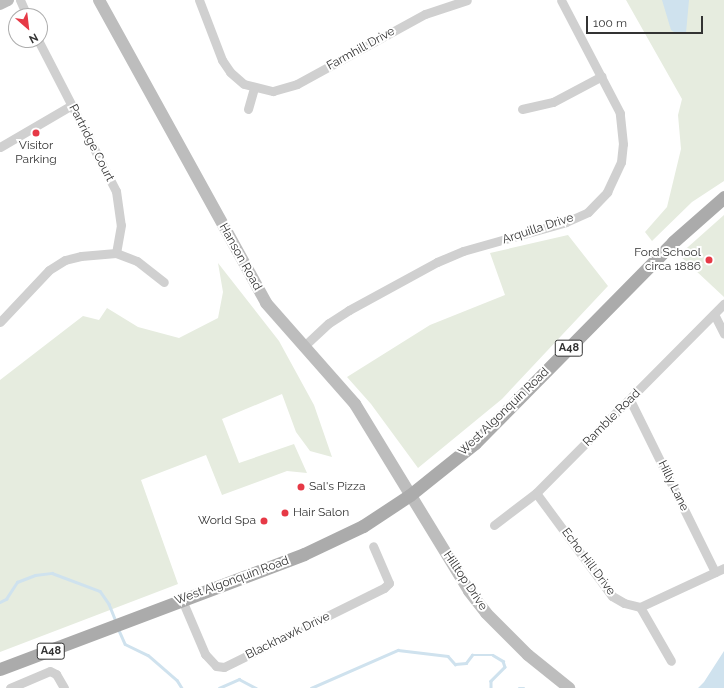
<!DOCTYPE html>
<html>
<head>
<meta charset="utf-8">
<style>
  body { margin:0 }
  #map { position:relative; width:724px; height:688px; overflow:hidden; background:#fff; font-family:Raleway,sans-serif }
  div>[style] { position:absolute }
  .green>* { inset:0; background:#e6ecdf }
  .water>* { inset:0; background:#cfe2ee }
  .stream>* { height:2.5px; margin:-1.25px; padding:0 1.25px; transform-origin:1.25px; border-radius:1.25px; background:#cfe2ee }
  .street>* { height:9px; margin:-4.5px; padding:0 4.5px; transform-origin:4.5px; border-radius:4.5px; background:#d0d0d0 }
  .secondary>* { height:12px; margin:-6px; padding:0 6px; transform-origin:6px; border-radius:6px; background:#bdbdbd }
  .primary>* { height:13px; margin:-6.5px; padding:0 6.5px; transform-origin:6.5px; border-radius:6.5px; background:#ababab }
  .dots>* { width:11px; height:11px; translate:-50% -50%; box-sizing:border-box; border:2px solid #fff; border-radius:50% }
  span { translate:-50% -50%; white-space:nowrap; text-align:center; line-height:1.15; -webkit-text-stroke:4px #fff; paint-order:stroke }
  .shield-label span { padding:1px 3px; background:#fff; border:1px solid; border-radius:3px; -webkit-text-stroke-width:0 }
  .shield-label { font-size:11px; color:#333; font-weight:700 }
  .street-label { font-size:12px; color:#333 }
  .poi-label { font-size:12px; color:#333 }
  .right { translate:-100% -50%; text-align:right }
  .left { translate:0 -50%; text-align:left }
  .north { position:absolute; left:8px; top:8px; width:40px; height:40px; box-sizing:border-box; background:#fff; border:1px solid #adadad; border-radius:50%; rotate:152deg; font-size:11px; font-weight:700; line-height:16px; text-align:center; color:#333 }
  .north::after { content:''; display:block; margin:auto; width:14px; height:18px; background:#e63946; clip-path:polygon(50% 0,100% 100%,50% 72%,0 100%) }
  .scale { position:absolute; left:586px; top:16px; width:117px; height:18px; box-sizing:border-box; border:2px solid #333; border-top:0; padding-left:5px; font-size:12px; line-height:14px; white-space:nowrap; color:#333; -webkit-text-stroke:3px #fff; paint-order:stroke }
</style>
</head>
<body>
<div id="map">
  <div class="green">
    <div style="clip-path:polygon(626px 0,724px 0,724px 181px,692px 202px,652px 241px,645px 232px,667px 207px,681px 149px,678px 115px,682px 99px)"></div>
    <div style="clip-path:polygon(724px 215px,724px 297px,679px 255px)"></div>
    <div style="clip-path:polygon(568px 235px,608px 286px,502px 399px,418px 468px,371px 404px,347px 377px,430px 325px,505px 295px,490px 253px)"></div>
    <div style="clip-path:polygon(218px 263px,279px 341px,314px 405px,332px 457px,310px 451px,296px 432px,282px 394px,222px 419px,239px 463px,294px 444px,307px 473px,287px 471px,222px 495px,206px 455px,141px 480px,178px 584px,0 652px,0 380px,83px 316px,99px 320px,107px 308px,138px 327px,179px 338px,218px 318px,223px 292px)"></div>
  </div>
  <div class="water">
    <div style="clip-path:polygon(662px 0,689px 0,686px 33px,677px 34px,671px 30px)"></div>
    <div style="clip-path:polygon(724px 651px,724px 688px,698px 688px,704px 682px)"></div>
  </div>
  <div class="stream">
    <div style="left:0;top:602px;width:7px;rotate:-27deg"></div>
    <div style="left:6px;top:599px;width:20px;rotate:-57deg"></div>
    <div style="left:17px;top:582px;width:19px;rotate:-21deg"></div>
    <div style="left:35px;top:575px;width:17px;rotate:-7deg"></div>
    <div style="left:52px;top:573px;width:51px;rotate:20.6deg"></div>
    <div style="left:100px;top:591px;width:16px;rotate:55deg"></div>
    <div style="left:109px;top:604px;width:18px;rotate:68deg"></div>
    <div style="left:118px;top:628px;width:17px;rotate:66deg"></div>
    <div style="left:125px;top:644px;width:25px;rotate:26deg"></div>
    <div style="left:148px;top:655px;width:38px;rotate:41deg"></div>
    <div style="left:177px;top:680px;width:9px;rotate:58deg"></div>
    <div style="left:219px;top:688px;width:22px;rotate:-24deg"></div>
    <div style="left:239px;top:679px;width:19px;rotate:28deg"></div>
    <div style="left:311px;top:688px;width:95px;rotate:-23.6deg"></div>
    <div style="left:398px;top:650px;width:50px;rotate:6.8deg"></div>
    <div style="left:448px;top:656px;width:11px;rotate:49deg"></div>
    <div style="left:455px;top:664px;width:11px;rotate:-5deg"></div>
    <div style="left:466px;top:663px;width:10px;rotate:-53deg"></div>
    <div style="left:472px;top:655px;width:21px"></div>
    <div style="left:493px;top:655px;width:12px;rotate:31deg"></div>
    <div style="left:503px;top:661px;width:6px;rotate:72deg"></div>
    <div style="left:505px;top:667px;width:20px;rotate:135deg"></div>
    <div style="left:491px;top:681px;width:7px;rotate:90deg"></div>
    <div style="left:519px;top:688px;width:5px"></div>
  </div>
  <div class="street">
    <div style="left:20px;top:0;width:17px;rotate:66deg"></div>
    <div style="left:199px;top:0;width:64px;rotate:69deg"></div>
    <div style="left:222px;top:60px;width:14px;rotate:56deg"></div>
    <div style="left:230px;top:72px;width:18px;rotate:41deg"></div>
    <div style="left:244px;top:84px;width:30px;rotate:14deg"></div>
    <div style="left:273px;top:91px;width:25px;rotate:-16deg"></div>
    <div style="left:297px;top:84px;width:146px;rotate:-28.7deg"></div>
    <div style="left:425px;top:14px;width:44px;rotate:-18.4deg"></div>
    <div style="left:38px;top:40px;width:170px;rotate:62.7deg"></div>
    <div style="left:116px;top:191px;width:34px;rotate:82deg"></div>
    <div style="left:121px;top:225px;width:28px;rotate:100deg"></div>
    <div style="left:248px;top:109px;width:22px;rotate:-74deg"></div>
    <div style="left:522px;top:109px;width:32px;rotate:-13deg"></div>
    <div style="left:553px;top:102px;width:55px;rotate:-28deg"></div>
    <div style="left:0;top:147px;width:83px;rotate:-30.3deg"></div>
    <div style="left:714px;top:314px;width:22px;rotate:63deg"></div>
    <div style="left:0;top:322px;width:71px;rotate:-46.7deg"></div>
    <div style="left:49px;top:270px;width:19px;rotate:-32deg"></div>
    <div style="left:65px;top:260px;width:16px;rotate:-14deg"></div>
    <div style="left:81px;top:256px;width:35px;rotate:-5deg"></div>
    <div style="left:116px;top:253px;width:22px;rotate:21deg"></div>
    <div style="left:137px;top:261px;width:34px;rotate:38deg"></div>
    <div style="left:303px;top:347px;width:35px;rotate:-43deg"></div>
    <div style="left:329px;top:323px;width:24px;rotate:-33deg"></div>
    <div style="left:349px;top:310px;width:100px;rotate:-28.6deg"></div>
    <div style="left:437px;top:262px;width:28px;rotate:-23deg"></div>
    <div style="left:463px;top:251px;width:107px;rotate:-15.7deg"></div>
    <div style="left:566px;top:222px;width:24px;rotate:-24deg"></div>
    <div style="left:588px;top:212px;width:28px;rotate:-46deg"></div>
    <div style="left:607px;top:192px;width:33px;rotate:-65deg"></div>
    <div style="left:621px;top:162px;width:18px;rotate:-84deg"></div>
    <div style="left:623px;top:144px;width:31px;rotate:-96deg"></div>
    <div style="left:620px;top:113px;width:127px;rotate:-117.6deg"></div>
    <div style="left:630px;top:400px;width:192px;rotate:63.7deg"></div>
    <div style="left:536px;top:493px;width:128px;rotate:53.6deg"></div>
    <div style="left:612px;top:596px;width:14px;rotate:30deg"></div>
    <div style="left:624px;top:603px;width:16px;rotate:14deg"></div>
    <div style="left:640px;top:607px;width:62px;rotate:60.1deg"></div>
    <div style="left:494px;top:525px;width:53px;rotate:-37.3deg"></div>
    <div style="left:536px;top:493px;width:267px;rotate:-45.2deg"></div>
    <div style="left:182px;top:600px;width:59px;rotate:66.9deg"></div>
    <div style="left:205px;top:654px;width:16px;rotate:47deg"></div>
    <div style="left:216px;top:666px;width:8px;rotate:7deg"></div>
    <div style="left:224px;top:667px;width:178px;rotate:-26.3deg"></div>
    <div style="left:384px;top:588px;width:7px;rotate:-45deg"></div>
    <div style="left:389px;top:583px;width:40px;rotate:-113.4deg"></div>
    <div style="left:640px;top:607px;width:93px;rotate:-24.9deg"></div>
    <div style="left:10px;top:688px;width:43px;rotate:-23deg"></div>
    <div style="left:50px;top:671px;width:7px;rotate:27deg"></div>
    <div style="left:56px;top:674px;width:16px;rotate:60deg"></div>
  </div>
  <div class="secondary">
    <div style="left:99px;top:0;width:346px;rotate:61.1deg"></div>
    <div style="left:266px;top:303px;width:135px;rotate:48.6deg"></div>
    <div style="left:355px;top:404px;width:219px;rotate:58.6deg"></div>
    <div style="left:469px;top:591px;width:28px;rotate:52deg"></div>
    <div style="left:486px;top:613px;width:59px;rotate:45deg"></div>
    <div style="left:528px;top:655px;width:53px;rotate:38.8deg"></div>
    <div style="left:0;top:4px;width:9px;rotate:-27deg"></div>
  </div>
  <div class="primary">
    <div style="left:0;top:669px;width:325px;rotate:-20.7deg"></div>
    <div style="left:304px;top:554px;width:65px;rotate:-25.4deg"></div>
    <div style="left:363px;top:526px;width:56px;rotate:-33.4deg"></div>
    <div style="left:410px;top:495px;width:83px;rotate:-38.7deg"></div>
    <div style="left:475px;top:443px;width:282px;rotate:-45.4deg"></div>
    <div style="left:673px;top:242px;width:68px;rotate:-41.4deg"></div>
  </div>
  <div class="dots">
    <div style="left:36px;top:133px;background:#e63946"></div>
    <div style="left:709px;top:260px;background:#e63946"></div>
    <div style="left:301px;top:487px;background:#e63946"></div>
    <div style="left:285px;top:513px;background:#e63946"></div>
    <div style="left:264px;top:521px;background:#e63946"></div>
  </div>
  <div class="shield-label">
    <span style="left:569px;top:348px">A48</span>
    <span style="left:51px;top:651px">A48</span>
  </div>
  <div class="street-label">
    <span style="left:361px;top:49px;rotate:-29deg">Farmhill Drive</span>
    <span style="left:91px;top:143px;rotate:63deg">Partridge Court</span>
    <span style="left:538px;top:229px;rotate:-18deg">Arquilla Drive</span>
    <span style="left:240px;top:257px;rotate:61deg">Hanson Road</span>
    <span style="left:504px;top:412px;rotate:-44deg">West Algonquin Road</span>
    <span style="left:612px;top:418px;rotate:-45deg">Ramble Road</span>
    <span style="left:673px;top:486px;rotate:64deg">Hilly Lane</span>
    <span style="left:588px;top:562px;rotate:53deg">Echo Hill Drive</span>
    <span style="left:232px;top:581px;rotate:-20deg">West Algonquin Road</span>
    <span style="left:465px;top:581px;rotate:56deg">Hilltop Drive</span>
    <span style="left:288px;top:636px;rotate:-26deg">Blackhawk Drive</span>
  </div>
  <div class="poi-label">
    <span style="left:36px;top:153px">Visitor<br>Parking</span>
    <span class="right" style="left:701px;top:260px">Ford School<br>circa 1886</span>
    <span class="left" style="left:309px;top:487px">Sal's Pizza</span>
    <span class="left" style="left:293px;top:513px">Hair Salon</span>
    <span class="right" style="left:256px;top:521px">World Spa</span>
  </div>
  <div class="north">N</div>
  <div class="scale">100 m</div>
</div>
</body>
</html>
